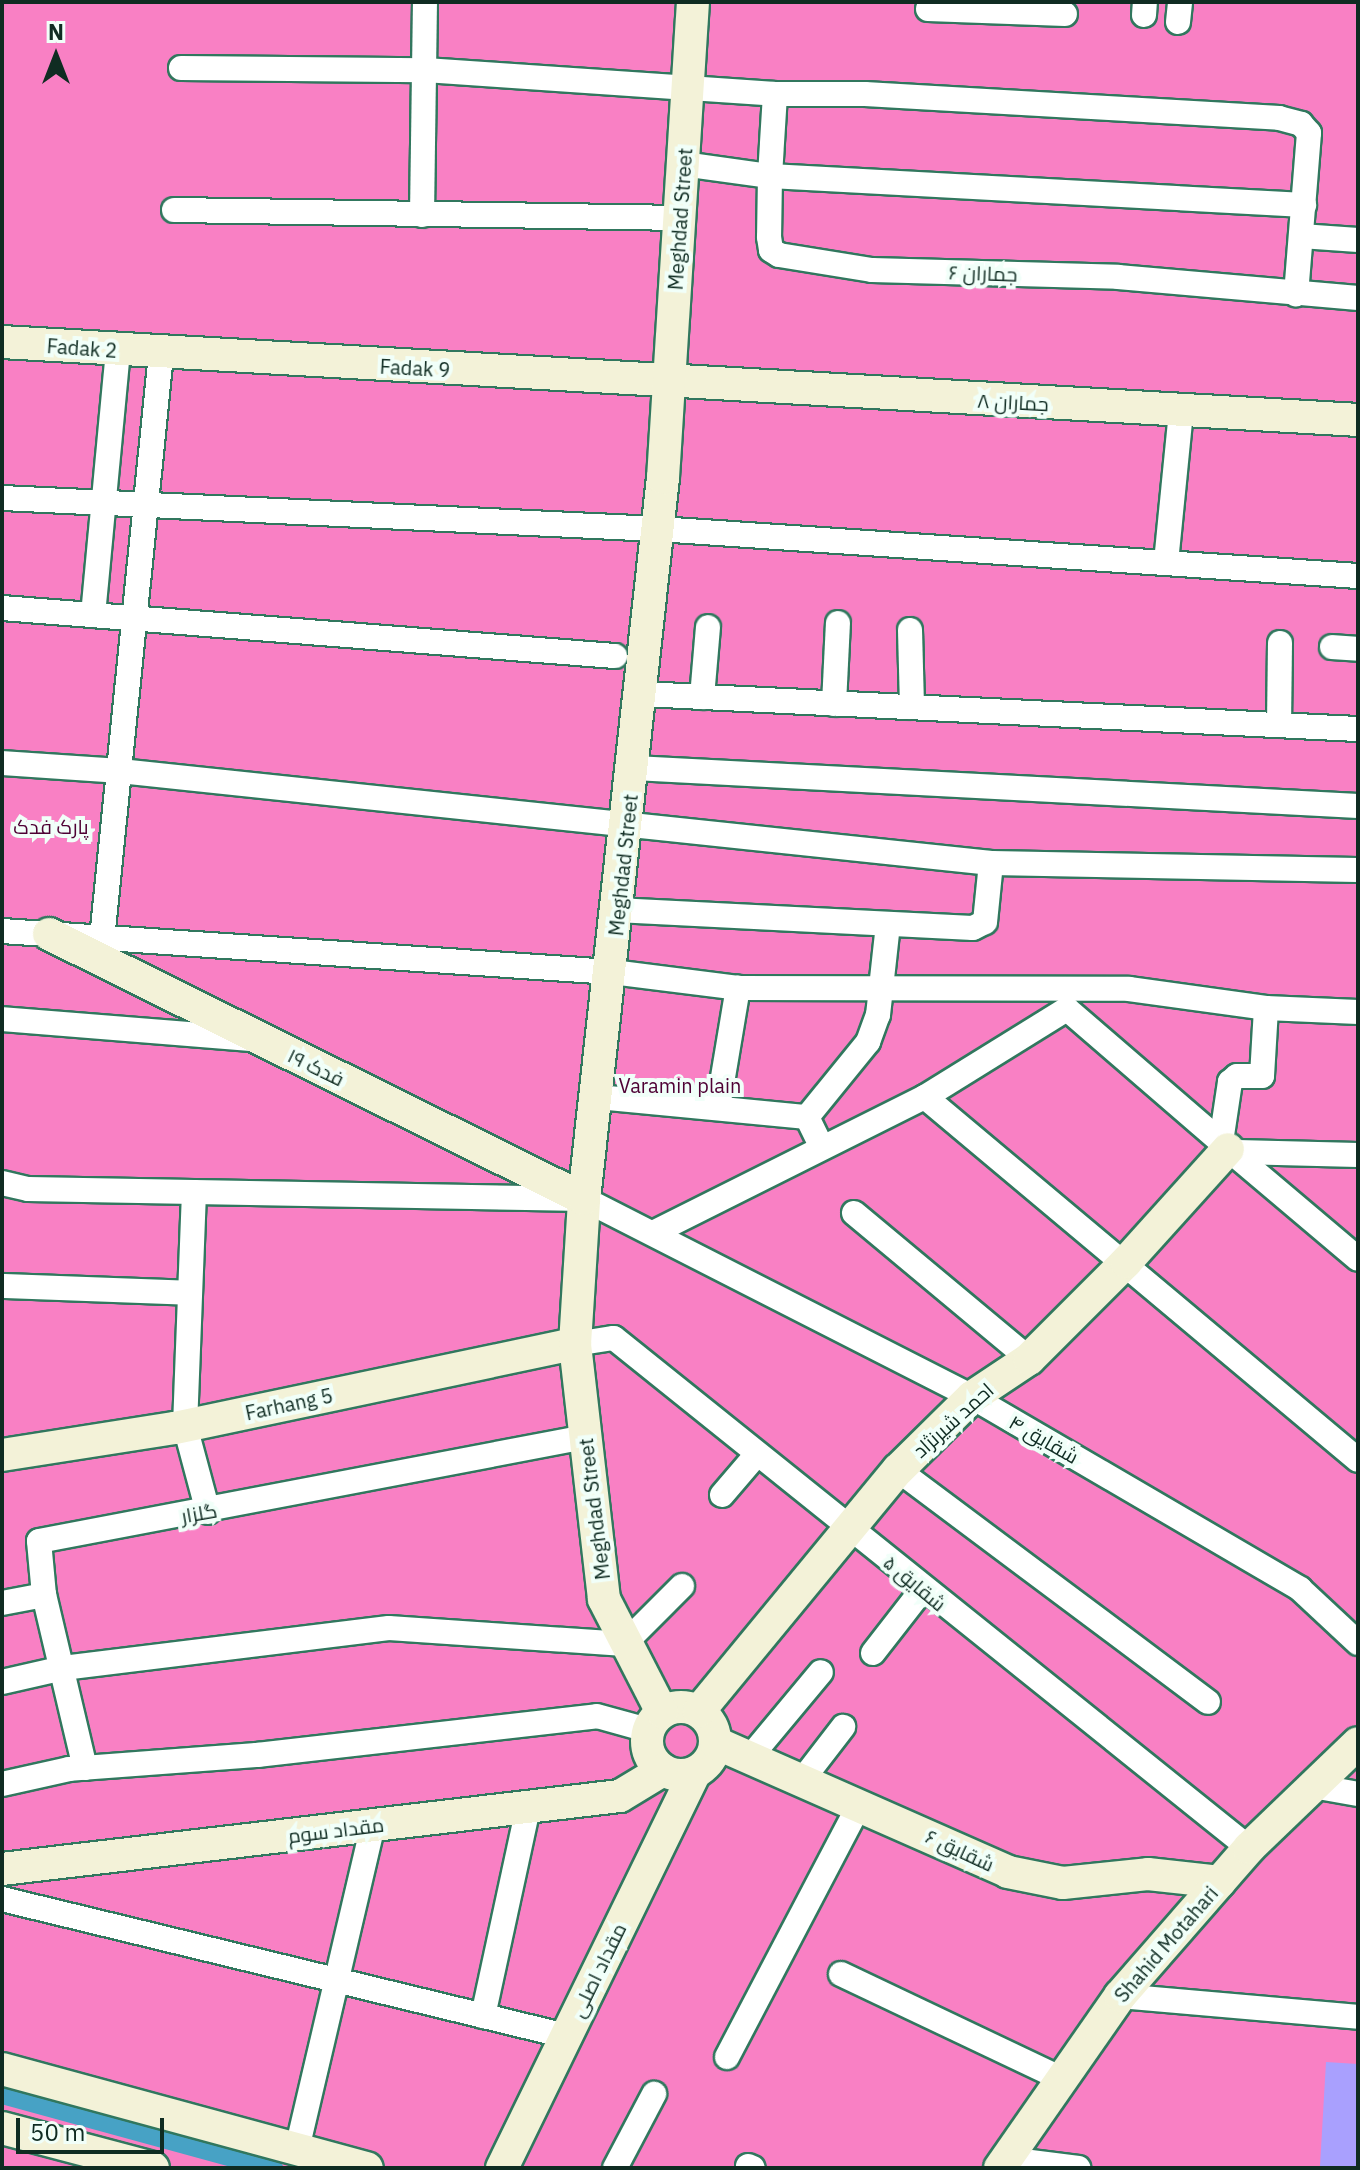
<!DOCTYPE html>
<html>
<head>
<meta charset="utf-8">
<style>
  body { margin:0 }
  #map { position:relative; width:1360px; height:2170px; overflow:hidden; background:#a5eccf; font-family:"IBM Plex Sans",Cairo,sans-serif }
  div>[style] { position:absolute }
  .green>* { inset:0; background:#f980c4; transform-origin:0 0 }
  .canal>* { height:20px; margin:-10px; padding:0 10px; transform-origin:10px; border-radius:10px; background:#47a2c5 }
  .building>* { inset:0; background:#a9a0fe }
  .roads { filter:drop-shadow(2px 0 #31775e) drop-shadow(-2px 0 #31775e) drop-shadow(0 2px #31775e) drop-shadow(0 -2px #31775e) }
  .street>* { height:24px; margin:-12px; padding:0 12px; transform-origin:12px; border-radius:12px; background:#fff }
  .secondary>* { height:32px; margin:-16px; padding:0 16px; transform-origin:16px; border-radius:16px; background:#f3f2d8 }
  .secondary>.ring { margin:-16px; padding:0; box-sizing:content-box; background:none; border:32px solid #f3f2d8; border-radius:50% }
  span { translate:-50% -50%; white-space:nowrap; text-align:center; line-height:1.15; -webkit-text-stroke:8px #f1fff9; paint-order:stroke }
  .street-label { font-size:20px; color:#0f2c22 }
  .park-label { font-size:20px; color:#4e0134 }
  .frame { position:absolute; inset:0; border:4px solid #0f2c22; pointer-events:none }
  .north { position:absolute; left:16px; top:16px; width:80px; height:80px; -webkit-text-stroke:6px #f1fff9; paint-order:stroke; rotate:0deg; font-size:22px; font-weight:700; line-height:32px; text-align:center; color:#0f2c22 }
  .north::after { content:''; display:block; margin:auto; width:28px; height:36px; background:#0f2c22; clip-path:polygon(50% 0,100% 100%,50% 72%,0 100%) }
  .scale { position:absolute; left:16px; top:2118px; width:148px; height:36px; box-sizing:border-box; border:4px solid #0f2c22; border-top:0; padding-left:10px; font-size:24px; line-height:28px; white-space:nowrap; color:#0f2c22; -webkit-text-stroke:6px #f1fff9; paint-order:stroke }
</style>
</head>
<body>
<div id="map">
  <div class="green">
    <div style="left:2px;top:2px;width:1356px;height:2166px"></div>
  </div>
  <div class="canal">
    <div style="left:2px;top:2094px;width:281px;rotate:15.3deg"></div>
  </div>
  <div class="building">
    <div style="clip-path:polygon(1326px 2062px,1358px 2064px,1358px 2168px,1320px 2166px)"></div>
  </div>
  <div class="roads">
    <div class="street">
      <div style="left:928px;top:9px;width:137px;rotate:2.1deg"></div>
      <div style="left:1144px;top:15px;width:13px;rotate:-86deg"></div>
      <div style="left:1178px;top:22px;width:20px;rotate:-84deg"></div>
      <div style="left:181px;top:68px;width:244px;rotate:0.5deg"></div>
      <div style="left:425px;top:70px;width:351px;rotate:3.9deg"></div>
      <div style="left:775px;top:94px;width:90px"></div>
      <div style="left:865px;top:94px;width:415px;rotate:3.3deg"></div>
      <div style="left:1279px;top:118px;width:23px;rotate:15deg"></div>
      <div style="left:1301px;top:124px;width:12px;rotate:48deg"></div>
      <div style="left:1309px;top:133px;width:162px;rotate:94.6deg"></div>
      <div style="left:775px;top:94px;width:82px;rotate:93.5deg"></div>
      <div style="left:770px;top:176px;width:535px;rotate:3.11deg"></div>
      <div style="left:683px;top:164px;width:88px;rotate:7.9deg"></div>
      <div style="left:770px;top:176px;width:61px;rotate:90.9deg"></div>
      <div style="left:769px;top:237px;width:13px;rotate:81deg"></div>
      <div style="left:771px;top:250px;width:9px;rotate:32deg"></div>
      <div style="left:779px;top:255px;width:94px;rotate:9.2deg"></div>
      <div style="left:872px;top:270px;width:246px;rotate:1.6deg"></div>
      <div style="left:1118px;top:277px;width:241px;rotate:5deg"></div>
      <div style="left:174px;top:210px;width:507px;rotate:0.9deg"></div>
      <div style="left:422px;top:215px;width:213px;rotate:-89.2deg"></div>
      <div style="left:1301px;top:236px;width:57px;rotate:4deg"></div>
      <div style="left:2px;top:498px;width:657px;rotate:2.71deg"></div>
      <div style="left:658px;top:529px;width:702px;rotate:3.84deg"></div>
      <div style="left:1166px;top:562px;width:152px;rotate:-84.3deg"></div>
      <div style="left:2px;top:608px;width:615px;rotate:4.48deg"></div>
      <div style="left:93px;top:615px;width:265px;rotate:-84.6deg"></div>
      <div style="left:910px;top:630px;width:77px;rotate:88.5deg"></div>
      <div style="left:1332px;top:647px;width:26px;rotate:4deg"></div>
      <div style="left:642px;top:694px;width:717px;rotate:2.8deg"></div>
      <div style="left:702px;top:697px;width:70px;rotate:-85.1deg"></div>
      <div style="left:834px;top:704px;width:81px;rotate:-87.2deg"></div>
      <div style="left:1279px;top:725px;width:82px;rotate:-89.3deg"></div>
      <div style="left:2px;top:763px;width:118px;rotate:3.9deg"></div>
      <div style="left:120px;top:771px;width:876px;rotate:6.03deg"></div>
      <div style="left:991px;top:863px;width:367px;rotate:1.1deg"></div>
      <div style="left:634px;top:768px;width:725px;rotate:3deg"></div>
      <div style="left:616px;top:910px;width:357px;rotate:2.9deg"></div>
      <div style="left:973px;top:928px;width:13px;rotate:-27deg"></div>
      <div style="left:985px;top:922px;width:59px;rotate:-84.2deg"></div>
      <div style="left:2px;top:931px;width:611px;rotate:3.85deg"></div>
      <div style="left:612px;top:972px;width:127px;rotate:7.2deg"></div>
      <div style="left:738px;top:988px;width:391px;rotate:0.1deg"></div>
      <div style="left:1129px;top:989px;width:138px;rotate:7.9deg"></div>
      <div style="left:1266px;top:1008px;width:92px;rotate:2.5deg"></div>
      <div style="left:102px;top:939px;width:588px;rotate:-84.24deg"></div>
      <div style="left:1067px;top:1009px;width:203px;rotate:40.8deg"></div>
      <div style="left:2px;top:1019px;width:250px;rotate:4.6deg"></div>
      <div style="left:598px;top:1097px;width:210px;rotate:5.5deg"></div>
      <div style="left:807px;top:1117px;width:34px;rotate:64deg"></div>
      <div style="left:925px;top:1097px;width:565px;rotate:39.97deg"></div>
      <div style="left:718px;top:1107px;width:121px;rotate:-80.5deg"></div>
      <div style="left:807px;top:1117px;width:97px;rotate:-50.9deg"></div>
      <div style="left:868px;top:1042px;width:29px;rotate:-70deg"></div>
      <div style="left:878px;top:1015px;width:91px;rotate:-83.7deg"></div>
      <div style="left:1221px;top:1142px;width:61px;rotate:-81.5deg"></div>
      <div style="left:1230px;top:1082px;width:9px;rotate:-41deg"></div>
      <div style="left:1237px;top:1076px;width:25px"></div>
      <div style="left:1262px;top:1076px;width:68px;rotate:-86.6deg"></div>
      <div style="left:1228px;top:1149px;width:170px;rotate:40.2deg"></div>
      <div style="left:1237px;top:1152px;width:121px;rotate:1.4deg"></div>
      <div style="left:2px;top:1183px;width:27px;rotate:13deg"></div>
      <div style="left:28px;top:1189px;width:556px;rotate:1.03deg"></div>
      <div style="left:584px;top:1199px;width:436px;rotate:27deg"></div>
      <div style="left:972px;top:1397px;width:380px;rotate:30.3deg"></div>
      <div style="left:1300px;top:1589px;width:79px;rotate:43deg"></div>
      <div style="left:194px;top:1192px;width:234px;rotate:92.2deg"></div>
      <div style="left:185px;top:1426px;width:89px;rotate:75deg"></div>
      <div style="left:854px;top:1213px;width:228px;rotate:39.8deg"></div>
      <div style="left:653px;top:1233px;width:304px;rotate:-26.6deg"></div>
      <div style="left:925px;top:1097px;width:167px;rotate:-31.8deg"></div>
      <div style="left:2px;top:1286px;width:188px;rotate:2.1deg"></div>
      <div style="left:575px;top:1344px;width:39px;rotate:-9deg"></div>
      <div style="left:614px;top:1338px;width:814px;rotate:38.77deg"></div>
      <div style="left:898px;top:1470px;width:387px;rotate:36.8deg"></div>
      <div style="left:722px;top:1495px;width:54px;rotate:-49.5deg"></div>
      <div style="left:2px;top:1603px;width:43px;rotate:-10.8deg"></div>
      <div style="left:873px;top:1653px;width:80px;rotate:-52.1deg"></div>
      <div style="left:2px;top:1682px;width:63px;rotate:-12.9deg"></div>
      <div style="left:63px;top:1668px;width:328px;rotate:-7deg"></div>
      <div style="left:389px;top:1628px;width:236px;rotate:3.9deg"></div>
      <div style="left:624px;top:1644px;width:82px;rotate:-45deg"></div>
      <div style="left:751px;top:1756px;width:109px;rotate:-50.2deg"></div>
      <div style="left:85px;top:1768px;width:178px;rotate:-103.3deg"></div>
      <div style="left:44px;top:1595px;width:54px;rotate:-95.3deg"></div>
      <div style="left:39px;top:1541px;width:556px;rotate:-10.78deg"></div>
      <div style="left:803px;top:1779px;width:66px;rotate:-52.4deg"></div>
      <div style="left:2px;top:1784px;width:69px;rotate:-12.6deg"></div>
      <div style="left:69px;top:1769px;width:189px;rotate:-4.3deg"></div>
      <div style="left:257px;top:1755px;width:342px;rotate:-6.5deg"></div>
      <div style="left:597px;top:1716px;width:53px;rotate:15.4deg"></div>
      <div style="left:1313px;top:1786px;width:46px;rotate:10.1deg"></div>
      <div style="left:2px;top:1899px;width:580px;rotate:13.65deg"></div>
      <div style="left:841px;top:1974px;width:245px;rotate:25.4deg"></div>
      <div style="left:1120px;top:1996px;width:239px;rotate:5deg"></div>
      <div style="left:483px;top:2016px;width:214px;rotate:-77.8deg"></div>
      <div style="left:727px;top:2057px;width:286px;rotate:-62.3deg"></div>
      <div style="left:297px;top:2149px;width:333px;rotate:-76.8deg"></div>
      <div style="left:1007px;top:2159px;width:72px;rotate:7.2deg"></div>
      <div style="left:748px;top:2166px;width:5px;rotate:22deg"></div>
      <div style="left:615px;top:2168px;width:84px;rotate:-62.2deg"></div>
    </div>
    <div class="secondary">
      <div style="left:2px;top:342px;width:1358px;rotate:3.29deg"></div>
      <div style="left:49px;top:934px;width:597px;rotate:26.35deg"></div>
      <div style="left:2px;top:1455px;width:175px;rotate:-8.9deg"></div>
      <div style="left:175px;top:1428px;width:409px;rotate:-11.9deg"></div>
      <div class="ring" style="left:647px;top:1707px;width:36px;height:36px"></div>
      <div style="left:699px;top:1711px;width:313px;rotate:-50.5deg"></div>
      <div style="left:898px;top:1470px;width:104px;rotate:-44.6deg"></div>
      <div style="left:972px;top:1397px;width:69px;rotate:-33.7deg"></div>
      <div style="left:1029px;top:1359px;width:137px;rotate:-45deg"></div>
      <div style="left:1126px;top:1262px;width:152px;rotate:-47.9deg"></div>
      <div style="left:662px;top:1712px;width:127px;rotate:-117.2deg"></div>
      <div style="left:604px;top:1599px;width:257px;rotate:-96.5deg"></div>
      <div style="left:575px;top:1344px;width:145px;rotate:-86.4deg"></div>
      <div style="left:584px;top:1199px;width:725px;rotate:-83.75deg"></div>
      <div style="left:663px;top:478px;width:477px;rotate:-86.4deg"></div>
      <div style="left:716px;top:1743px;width:319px;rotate:23.8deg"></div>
      <div style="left:1008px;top:1872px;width:56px;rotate:11.3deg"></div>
      <div style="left:1063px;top:1883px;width:85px;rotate:-6deg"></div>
      <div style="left:1148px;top:1874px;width:72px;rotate:6.3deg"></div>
      <div style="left:2px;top:1869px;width:622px;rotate:-6.74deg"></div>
      <div style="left:620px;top:1796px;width:50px;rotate:-31.2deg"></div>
      <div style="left:2px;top:2069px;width:378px;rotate:15.2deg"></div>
      <div style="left:2px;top:2128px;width:156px;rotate:14.8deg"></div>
      <div style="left:502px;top:2168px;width:440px;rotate:-64deg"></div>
      <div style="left:1000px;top:2168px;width:210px;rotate:-55.1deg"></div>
      <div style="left:1120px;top:1996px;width:196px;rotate:-48.9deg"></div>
      <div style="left:1249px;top:1848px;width:151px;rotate:-43.9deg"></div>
    </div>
  </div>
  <div class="street-label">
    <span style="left:680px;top:219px;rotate:-86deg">Meghdad Street</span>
    <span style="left:983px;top:273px;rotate:2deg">جماران ۶</span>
    <span style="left:82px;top:348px;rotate:4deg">Fadak 2</span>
    <span style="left:415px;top:368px;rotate:3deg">Fadak 9</span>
    <span style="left:1013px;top:402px;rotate:3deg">جماران ۸</span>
    <span style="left:623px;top:865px;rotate:-84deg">Meghdad Street</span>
    <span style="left:316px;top:1067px;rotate:26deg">فدک ۱۹</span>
    <span style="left:289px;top:1404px;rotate:-12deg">Farhang 5</span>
    <span style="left:953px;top:1420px;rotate:-42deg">احمد شیرنژاد</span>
    <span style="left:1044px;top:1439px;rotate:30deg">شقایق ۴</span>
    <span style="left:594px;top:1509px;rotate:-97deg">Meghdad Street</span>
    <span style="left:199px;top:1513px;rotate:-10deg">گلزار</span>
    <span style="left:915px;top:1583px;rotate:40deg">شقایق ۵</span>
    <span style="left:336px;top:1830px;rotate:-7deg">مقداد سوم</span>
    <span style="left:960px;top:1850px;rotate:25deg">شقایق ۶</span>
    <span style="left:1166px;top:1944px;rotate:-49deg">Shahid Motahari</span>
    <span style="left:598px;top:1970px;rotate:-64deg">مقداد اصلی</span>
  </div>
  <div class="park-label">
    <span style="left:51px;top:826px">پارک فدک</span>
    <span style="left:680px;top:1085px">Varamin plain</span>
  </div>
  <div class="frame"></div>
  <div class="north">N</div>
  <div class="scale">50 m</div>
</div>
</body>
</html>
